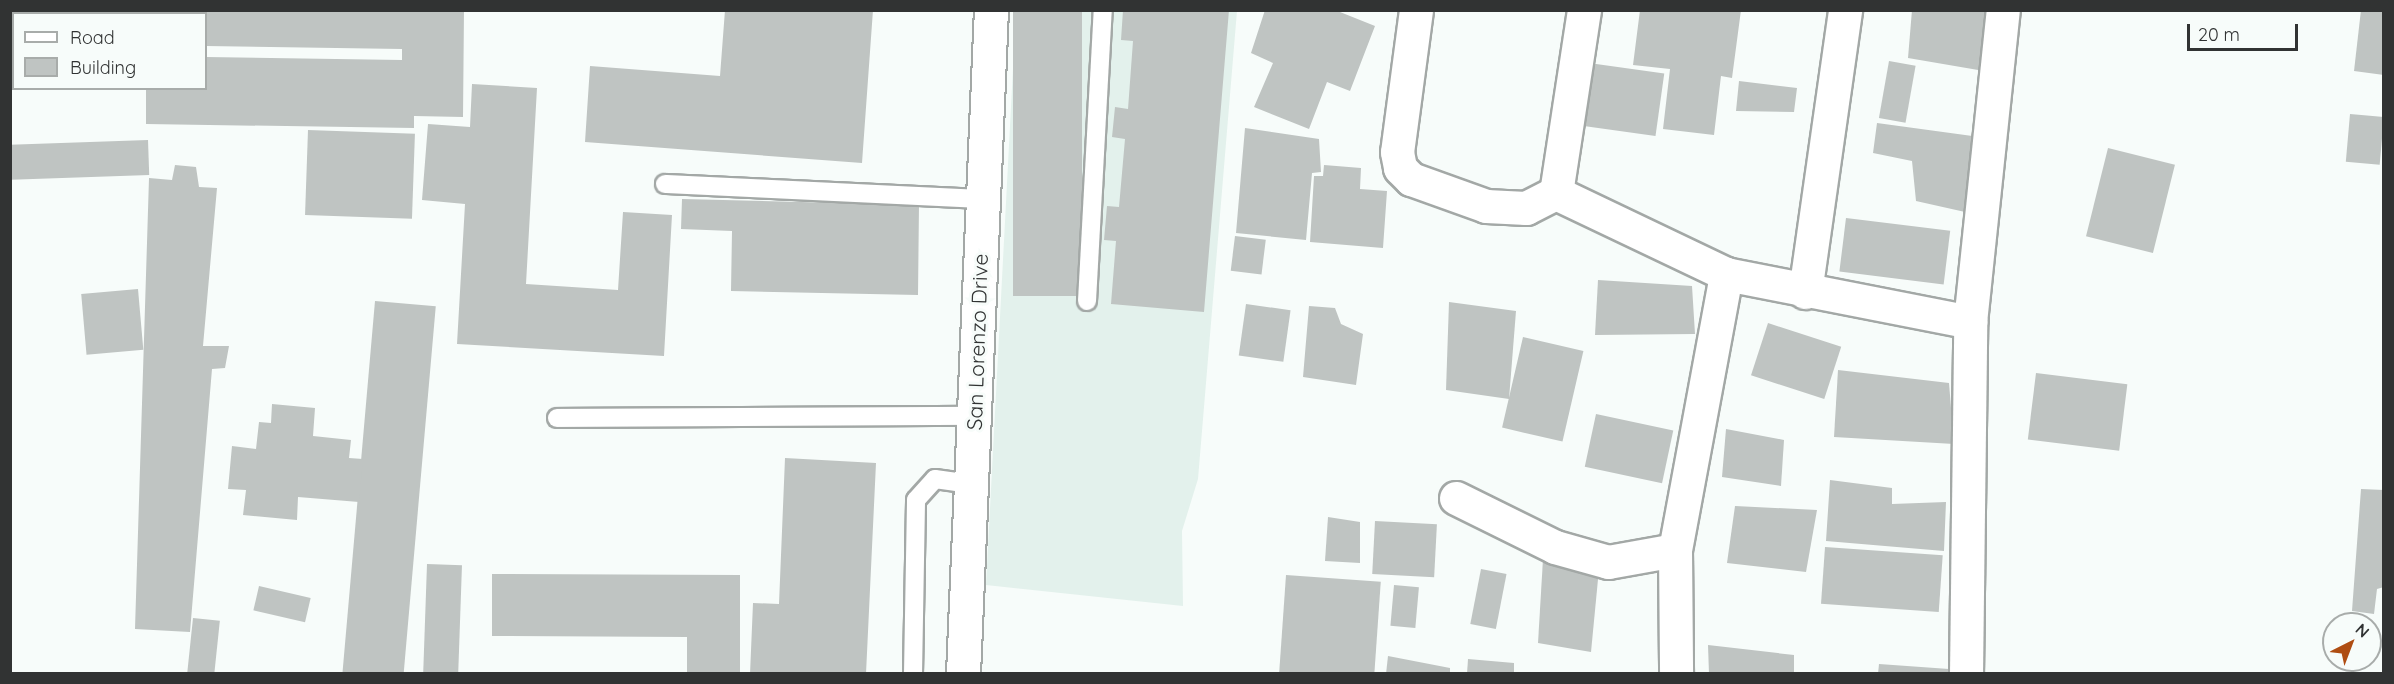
<!DOCTYPE html>
<html>
<head>
<meta charset="utf-8">
<style>
  body { margin:0 }
  #map { position:relative; width:2394px; height:684px; overflow:hidden; background:#f7fcfa; font-family:Quicksand,sans-serif }
  div>[style] { position:absolute }
  .built>* { inset:0; background:#e3f1ec }
  .building>* { inset:0; background:#bfc4c2; transform-origin:0 0 }
  .roads { filter:drop-shadow(2px 0 #a3a8a6) drop-shadow(-2px 0 #a3a8a6) drop-shadow(0 2px #a3a8a6) drop-shadow(0 -2px #a3a8a6) }
  .service>* { height:18px; margin:-9px; padding:0 9px; transform-origin:9px; border-radius:9px; background:#fff }
  .minor>* { height:33px; margin:-16.5px; padding:0 16.5px; transform-origin:16.5px; border-radius:16.5px; background:#fff }
  span { translate:-50% -50%; white-space:nowrap; text-align:center; line-height:1.15; -webkit-text-stroke:6px #f7fcfa; paint-order:stroke }
  .street-label { font-size:21px; color:#313333 }
  .frame { position:absolute; inset:0; border:12px solid #313333; pointer-events:none }
  .legend { position:absolute; left:12px; top:12px; width:195px; height:78px; box-sizing:border-box; background:#f7fcfa; border:2px solid #a8acaa; margin:0; padding:8px 10px; list-style:none; font-size:18px; color:#313333 }
  .legend li { display:flex; align-items:center; gap:12px; height:30px }
  .legend b { width:30px; border:2px solid #a8acaa }
  .north { position:absolute; left:2322px; top:612px; width:60px; height:60px; box-sizing:border-box; background:#f7fcfa; border:2px solid #a8acaa; border-radius:50%; rotate:42deg; font-size:16px; font-weight:700; line-height:24px; text-align:center; color:#313333 }
  .north::after { content:''; display:block; margin:auto; width:21px; height:27px; background:#af4d12; clip-path:polygon(50% 0,100% 100%,50% 72%,0 100%) }
  .scale { position:absolute; left:2187px; top:24px; width:111px; height:27px; box-sizing:border-box; border:3px solid #313333; border-top:0; padding-left:8px; font-size:18px; line-height:21px; white-space:nowrap; color:#313333; -webkit-text-stroke:4px #f7fcfa; paint-order:stroke }
</style>
</head>
<body>
<div id="map">
  <div class="built">
    <div style="clip-path:polygon(1016px 11px,1237px 11px,1198px 479px,1182px 531px,1183px 606px,986px 585px)"></div>
  </div>
  <div class="building">
    <div style="clip-path:polygon(10px 10px,19px 10px,14px 14px,14px 27px)"></div>
    <div style="clip-path:polygon(162px 10px,464px 10px,463px 117px,414px 116px,414px 128px,146px 124px,146px 88px,206px 88px,206px 57px,402px 60px,402px 49px,206px 46px,206px 14px)"></div>
    <div style="clip-path:polygon(725px 10px,873px 10px,862px 163px,585px 142px,590px 66px,720px 76px)"></div>
    <div style="left:1013px;top:10px;width:69px;height:286px"></div>
    <div style="clip-path:polygon(1123px 10px,1229px 10px,1204px 312px,1111px 304px,1116px 241px,1104px 240px,1107px 206px,1119px 207px,1125px 139px,1112px 137px,1115px 107px,1128px 109px,1133px 41px,1121px 40px)"></div>
    <div style="clip-path:polygon(1265px 10px,1335px 10px,1375px 26px,1350px 91px,1327px 82px,1309px 129px,1254px 107px,1273px 63px,1251px 53px)"></div>
    <div style="clip-path:polygon(1640px 10px,1741px 10px,1732px 78px,1721px 76px,1714px 135px,1663px 129px,1670px 69px,1633px 65px)"></div>
    <div style="clip-path:polygon(1912px 10px,1990px 11px,1984px 71px,1908px 58px)"></div>
    <div style="clip-path:polygon(2361px 10px,2384px 10px,2384px 75px,2354px 71px)"></div>
    <div style="left:1889px;top:61px;width:27px;height:58px;rotate:10deg"></div>
    <div style="left:1589px;top:63px;width:76px;height:63px;rotate:8deg"></div>
    <div style="clip-path:polygon(1739px 81px,1797px 88px,1794px 112px,1736px 111px)"></div>
    <div style="clip-path:polygon(472px 84px,537px 88px,526px 284px,618px 290px,623px 212px,672px 215px,664px 356px,457px 344px,465px 204px,422px 200px,428px 124px,470px 127px)"></div>
    <div style="left:2350px;top:114px;width:34px;height:48px;rotate:5deg"></div>
    <div style="clip-path:polygon(1877px 123px,1987px 138px,1974px 214px,1916px 201px,1912px 161px,1873px 153px)"></div>
    <div style="clip-path:polygon(1245px 128px,1319px 139px,1321px 172px,1312px 173px,1306px 240px,1236px 233px)"></div>
    <div style="left:308px;top:130px;width:107px;height:85px;rotate:2deg"></div>
    <div style="left:148px;top:140px;width:35px;height:138px;rotate:88deg"></div>
    <div style="left:2108px;top:148px;width:69px;height:91px;rotate:14deg"></div>
    <div style="clip-path:polygon(175px 165px,196px 167px,199px 187px,217px 188px,203px 346px,229px 346px,225px 368px,212px 369px,190px 632px,135px 629px,149px 178px,172px 180px)"></div>
    <div style="clip-path:polygon(1324px 165px,1361px 168px,1360px 189px,1387px 191px,1383px 248px,1310px 242px,1314px 176px,1323px 176px)"></div>
    <div style="clip-path:polygon(682px 199px,919px 205px,918px 295px,731px 291px,732px 231px,681px 229px)"></div>
    <div style="left:1846px;top:218px;width:105px;height:54px;rotate:7deg"></div>
    <div style="left:1235px;top:236px;width:31px;height:35px;rotate:7deg"></div>
    <div style="clip-path:polygon(1598px 280px,1692px 286px,1695px 334px,1595px 335px)"></div>
    <div style="left:138px;top:289px;width:61px;height:57px;rotate:85deg"></div>
    <div style="left:375px;top:301px;width:61px;height:374px;rotate:5deg"></div>
    <div style="clip-path:polygon(1449px 302px,1516px 311px,1509px 399px,1446px 390px)"></div>
    <div style="left:1246px;top:304px;width:45px;height:52px;rotate:8deg"></div>
    <div style="clip-path:polygon(1309px 306px,1335px 308px,1341px 324px,1363px 334px,1356px 385px,1303px 377px)"></div>
    <div style="left:1768px;top:323px;width:77px;height:55px;rotate:18deg"></div>
    <div style="left:1523px;top:337px;width:62px;height:93px;rotate:13deg"></div>
    <div style="clip-path:polygon(1838px 370px,1949px 383px,1954px 444px,1834px 437px)"></div>
    <div style="left:2036px;top:373px;width:92px;height:67px;rotate:7deg"></div>
    <div style="clip-path:polygon(272px 404px,315px 408px,313px 436px,351px 440px,349px 458px,363px 459px,359px 502px,298px 497px,297px 520px,243px 515px,246px 490px,228px 489px,232px 446px,256px 449px,259px 422px,271px 423px)"></div>
    <div style="left:1596px;top:414px;width:79px;height:54px;rotate:12deg"></div>
    <div style="clip-path:polygon(1726px 429px,1784px 440px,1781px 486px,1722px 477px)"></div>
    <div style="clip-path:polygon(785px 458px,876px 463px,866px 674px,750px 674px,753px 603px,779px 604px)"></div>
    <div style="clip-path:polygon(1830px 480px,1892px 488px,1892px 504px,1946px 502px,1944px 551px,1826px 541px)"></div>
    <div style="clip-path:polygon(2361px 489px,2384px 490px,2384px 587px,2377px 589px,2374px 614px,2352px 611px)"></div>
    <div style="clip-path:polygon(1735px 506px,1817px 510px,1806px 572px,1727px 563px)"></div>
    <div style="clip-path:polygon(1328px 517px,1360px 522px,1360px 563px,1325px 561px)"></div>
    <div style="left:1375px;top:521px;width:62px;height:53px;rotate:3deg"></div>
    <div style="left:1825px;top:547px;width:118px;height:57px;rotate:4deg"></div>
    <div style="clip-path:polygon(1543px 559px,1599px 569px,1591px 652px,1538px 643px)"></div>
    <div style="left:427px;top:564px;width:35px;height:110px;rotate:2deg"></div>
    <div style="left:1481px;top:569px;width:26px;height:56px;rotate:11deg"></div>
    <div style="clip-path:polygon(492px 574px,740px 575px,740px 674px,687px 674px,687px 637px,492px 636px)"></div>
    <div style="left:1286px;top:575px;width:95px;height:99px;rotate:4deg"></div>
    <div style="left:1394px;top:585px;width:25px;height:41px;rotate:5deg"></div>
    <div style="left:259px;top:586px;width:53px;height:25px;rotate:13deg"></div>
    <div style="left:193px;top:618px;width:27px;height:55px;rotate:6deg"></div>
    <div style="clip-path:polygon(1708px 645px,1794px 655px,1794px 674px,1709px 674px)"></div>
    <div style="clip-path:polygon(1388px 656px,1450px 668px,1450px 674px,1386px 674px)"></div>
    <div style="clip-path:polygon(1468px 659px,1514px 663px,1514px 674px,1467px 674px)"></div>
    <div style="clip-path:polygon(1879px 664px,1949px 669px,1949px 674px,1878px 674px)"></div>
  </div>
  <div class="roads">
    <div class="service">
      <div style="left:665px;top:184px;width:318px;rotate:2.7deg"></div>
      <div style="left:1087px;top:301px;width:291px;rotate:-86.9deg"></div>
      <div style="left:557px;top:418px;width:417px;rotate:-0.3deg"></div>
      <div style="left:913px;top:674px;width:174px;rotate:-89deg"></div>
      <div style="left:916px;top:500px;width:28px;rotate:-48deg"></div>
      <div style="left:935px;top:479px;width:36px;rotate:8deg"></div>
    </div>
    <div class="minor">
      <div style="left:1416px;top:10px;width:143px;rotate:97.6deg"></div>
      <div style="left:1397px;top:152px;width:16px;rotate:79deg"></div>
      <div style="left:1400px;top:168px;width:16px;rotate:45deg"></div>
      <div style="left:1411px;top:179px;width:80px;rotate:19.8deg"></div>
      <div style="left:1486px;top:206px;width:40px;rotate:2.9deg"></div>
      <div style="left:1526px;top:208px;width:34px;rotate:-27deg"></div>
      <div style="left:1556px;top:193px;width:188px;rotate:25.5deg"></div>
      <div style="left:1726px;top:274px;width:249px;rotate:11.1deg"></div>
      <div style="left:1556px;top:193px;width:185px;rotate:-81.3deg"></div>
      <div style="left:1805px;top:292px;width:285px;rotate:-81.9deg"></div>
      <div style="left:1456px;top:498px;width:110px;rotate:26.3deg"></div>
      <div style="left:1555px;top:547px;width:55px;rotate:15.8deg"></div>
      <div style="left:1608px;top:562px;width:68px;rotate:-10.2deg"></div>
      <div style="left:1675px;top:550px;width:281px;rotate:-79.5deg"></div>
      <div style="left:1675px;top:550px;width:124px;rotate:89.5deg"></div>
      <div style="left:963px;top:674px;width:665px;rotate:-87.59deg"></div>
      <div style="left:1966px;top:674px;width:352px;rotate:-89.3deg"></div>
      <div style="left:1970px;top:322px;width:314px;rotate:-84deg"></div>
    </div>
  </div>
  <div class="street-label">
    <span style="left:977px;top:342px;rotate:-88deg">San Lorenzo Drive</span>
  </div>
  <div class="frame"></div>
  <ul class="legend">
  <li><b style="height:8px;background:#fff"></b>Road</li>
  <li><b style="height:16px;background:#bfc4c2"></b>Building</li>
  </ul>
  <div class="north">N</div>
  <div class="scale">20 m</div>
</div>
</body>
</html>
